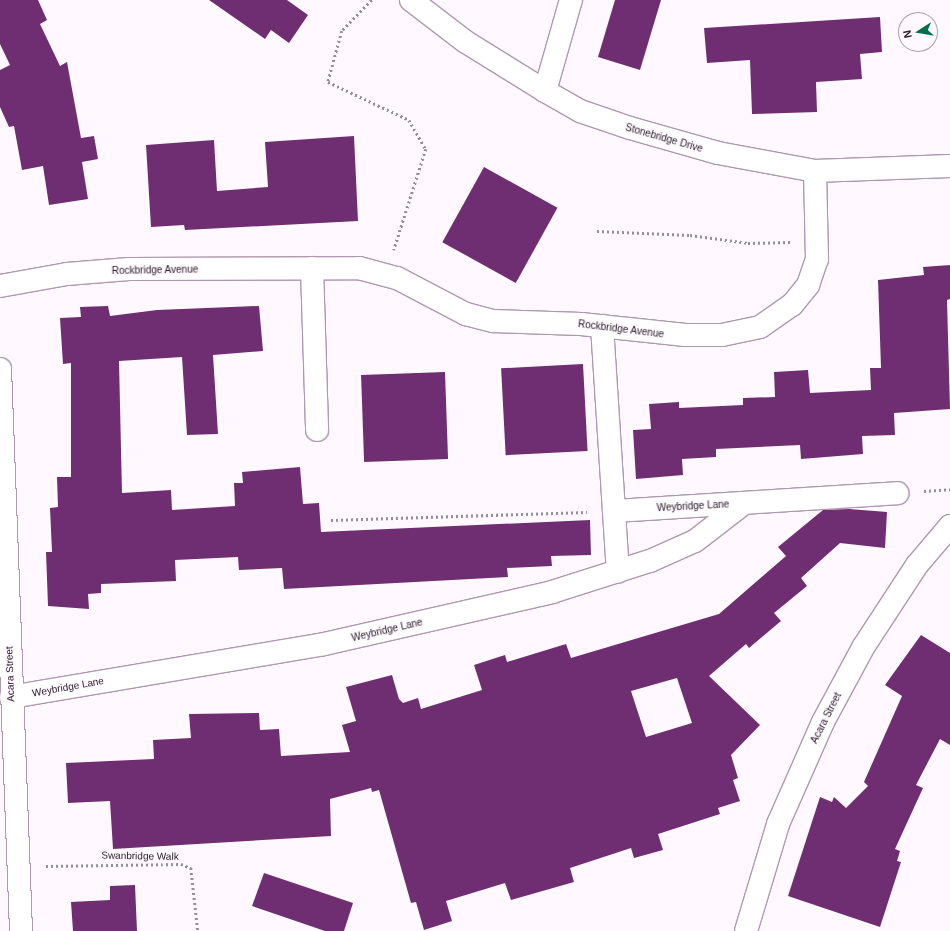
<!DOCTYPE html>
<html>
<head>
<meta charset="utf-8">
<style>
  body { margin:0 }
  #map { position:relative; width:950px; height:931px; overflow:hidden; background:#fff9ff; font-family:Arial,sans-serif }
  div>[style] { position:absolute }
  .building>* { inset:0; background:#6f2e72; transform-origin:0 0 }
  .path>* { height:2.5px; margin-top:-1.25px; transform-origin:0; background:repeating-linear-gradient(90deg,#968e96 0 2px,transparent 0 5px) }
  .roads { filter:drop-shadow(1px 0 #b098b1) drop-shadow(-1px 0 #b098b1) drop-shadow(0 1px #b098b1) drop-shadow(0 -1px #b098b1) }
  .minor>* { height:22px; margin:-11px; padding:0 11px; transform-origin:11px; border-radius:11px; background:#fff }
  .tertiary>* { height:22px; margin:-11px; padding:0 11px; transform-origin:11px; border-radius:11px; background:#fff }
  span { translate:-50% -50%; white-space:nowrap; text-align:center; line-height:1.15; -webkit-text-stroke:4px #fff9ff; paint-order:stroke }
  .street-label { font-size:10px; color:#2b212b }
  .north { position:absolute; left:898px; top:12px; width:40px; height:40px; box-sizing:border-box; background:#fff9ff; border:1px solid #aaa3aa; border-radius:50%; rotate:258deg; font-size:11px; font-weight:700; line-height:16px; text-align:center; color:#2b212b }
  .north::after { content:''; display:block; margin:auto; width:14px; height:18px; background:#006e47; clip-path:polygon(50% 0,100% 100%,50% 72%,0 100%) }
</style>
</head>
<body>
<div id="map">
  <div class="building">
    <div style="clip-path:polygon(0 0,38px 0,47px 20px,40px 24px,60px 66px,67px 62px,81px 138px,94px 136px,98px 159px,82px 162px,88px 199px,49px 205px,43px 166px,22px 170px,14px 126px,9px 127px,0 107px,0 70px,10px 65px,0 44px)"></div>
    <div style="clip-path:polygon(209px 0,287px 0,308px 15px,289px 43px,271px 30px,265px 39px)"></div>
    <div style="clip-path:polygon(615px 0,661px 0,640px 70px,598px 57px)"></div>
    <div style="clip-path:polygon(880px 17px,882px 52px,860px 54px,862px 79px,816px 82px,817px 112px,752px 114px,750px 60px,707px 63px,704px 28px)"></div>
    <div style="clip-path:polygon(354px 136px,358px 221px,185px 230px,184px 225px,151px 227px,146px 145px,214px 140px,217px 191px,268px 187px,265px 142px)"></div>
    <div style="left:484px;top:167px;width:84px;height:86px;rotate:29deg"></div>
    <div style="clip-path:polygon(950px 265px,950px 299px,947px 300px,950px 409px,894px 413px,895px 435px,862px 436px,863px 454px,801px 459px,800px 445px,716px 449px,716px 457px,682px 459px,683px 475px,636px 479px,633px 430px,651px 429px,649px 404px,679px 402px,679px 408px,743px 405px,743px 398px,775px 397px,774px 372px,808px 370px,810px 393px,871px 390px,870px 368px,881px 368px,878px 280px,924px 275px,923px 267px)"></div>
    <div style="clip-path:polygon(108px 306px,110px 316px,157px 310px,259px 306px,263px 351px,213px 355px,218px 434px,187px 435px,182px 357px,119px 361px,122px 493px,171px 490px,172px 510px,235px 506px,234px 483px,243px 483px,242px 472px,300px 467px,303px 504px,319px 503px,321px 532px,590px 520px,591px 555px,551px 556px,552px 566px,507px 568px,508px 577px,284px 589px,282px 568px,239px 570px,238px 557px,175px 560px,176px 581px,101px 584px,101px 593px,88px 594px,89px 609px,48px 606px,46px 552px,52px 552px,50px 508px,58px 507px,57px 477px,71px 477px,71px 363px,63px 364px,60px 318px,81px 317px,80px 307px)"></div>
    <div style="left:583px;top:364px;width:87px;height:82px;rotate:87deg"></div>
    <div style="left:445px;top:372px;width:87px;height:84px;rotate:88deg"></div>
    <div style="clip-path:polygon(evenodd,849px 509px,887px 512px,885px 548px,840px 543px,801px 578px,807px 586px,774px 613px,781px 621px,749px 648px,746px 644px,709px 676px,760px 725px,731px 755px,738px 778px,733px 780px,740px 801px,718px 808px,720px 814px,658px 834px,663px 850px,634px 858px,631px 848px,570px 868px,574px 882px,511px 900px,505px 883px,446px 901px,452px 921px,424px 930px,416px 902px,411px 903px,379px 790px,372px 792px,371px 788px,330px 799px,331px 836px,113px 849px,110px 801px,68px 803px,66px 763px,154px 759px,153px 740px,191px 738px,189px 714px,259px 713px,260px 730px,279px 729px,281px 756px,350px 752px,342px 725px,356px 721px,346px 687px,392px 675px,399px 699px,403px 703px,418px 698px,421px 709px,482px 690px,474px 665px,505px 655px,507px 662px,566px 644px,571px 658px,719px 614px,786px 556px,778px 547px,823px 510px,849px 509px,677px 678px,692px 723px,646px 737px,631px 691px,677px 678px)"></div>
    <div style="clip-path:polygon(921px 635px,950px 653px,950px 745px,940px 739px,916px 785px,923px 788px,895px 849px,900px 851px,897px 861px,901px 862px,880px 927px,788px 896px,820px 797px,832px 802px,834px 797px,846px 808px,868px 786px,864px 782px,902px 696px,885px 685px)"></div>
    <div style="clip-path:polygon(264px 873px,353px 903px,344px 931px,325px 931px,252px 906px)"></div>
    <div style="clip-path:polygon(135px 885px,137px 931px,73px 931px,71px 902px,110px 900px,110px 886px)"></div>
  </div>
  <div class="path">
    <div style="left:372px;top:0;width:43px;rotate:134.1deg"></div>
    <div style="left:342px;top:31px;width:53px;rotate:105.4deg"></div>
    <div style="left:328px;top:82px;width:89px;rotate:25.1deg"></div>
    <div style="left:409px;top:120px;width:34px;rotate:60deg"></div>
    <div style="left:426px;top:149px;width:106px;rotate:107.6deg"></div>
    <div style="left:597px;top:231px;width:93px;rotate:2.5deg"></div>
    <div style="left:690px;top:235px;width:59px;rotate:7.9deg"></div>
    <div style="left:748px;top:243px;width:42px;rotate:-1.4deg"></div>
    <div style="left:924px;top:491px;width:26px;rotate:-4deg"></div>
    <div style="left:331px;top:520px;width:256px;rotate:-1.8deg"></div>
    <div style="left:46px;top:866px;width:135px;rotate:-0.8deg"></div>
    <div style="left:181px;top:864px;width:11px;rotate:22deg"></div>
    <div style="left:191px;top:868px;width:63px;rotate:83.7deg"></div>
  </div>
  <div class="roads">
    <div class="minor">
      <div style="left:545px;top:91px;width:95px;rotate:-74.1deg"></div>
      <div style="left:312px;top:268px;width:162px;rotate:88.2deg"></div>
      <div style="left:0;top:286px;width:68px;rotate:-10.2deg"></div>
      <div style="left:67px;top:274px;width:62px;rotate:-4.6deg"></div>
      <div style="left:129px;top:269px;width:230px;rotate:-0.2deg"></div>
      <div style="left:359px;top:268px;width:39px;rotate:15deg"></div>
      <div style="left:397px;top:278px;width:78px;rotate:27.6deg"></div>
      <div style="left:466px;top:314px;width:28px;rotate:15deg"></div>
      <div style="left:493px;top:321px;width:88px;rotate:2deg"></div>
      <div style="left:581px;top:324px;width:105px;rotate:6deg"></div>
      <div style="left:685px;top:335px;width:37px"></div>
      <div style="left:722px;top:335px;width:39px;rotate:-12deg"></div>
      <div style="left:760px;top:327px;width:39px;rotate:-35deg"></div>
      <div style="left:792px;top:305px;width:26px;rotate:-51deg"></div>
      <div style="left:808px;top:285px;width:28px;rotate:-71deg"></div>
      <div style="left:817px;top:259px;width:88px;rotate:-91.3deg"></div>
      <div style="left:602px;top:326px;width:246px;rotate:86.3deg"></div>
      <div style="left:0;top:369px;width:562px;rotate:87.86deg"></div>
      <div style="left:614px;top:511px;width:284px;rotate:-3.6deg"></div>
      <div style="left:11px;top:697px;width:317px;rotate:-9.6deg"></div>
      <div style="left:324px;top:644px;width:234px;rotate:-12.8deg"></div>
      <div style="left:552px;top:592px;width:103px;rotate:-17.6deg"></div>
      <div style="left:650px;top:561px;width:49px;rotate:-24deg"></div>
      <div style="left:695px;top:541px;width:61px;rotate:-37.6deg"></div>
      <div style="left:746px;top:931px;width:112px;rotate:-73.3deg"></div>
      <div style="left:778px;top:824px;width:111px;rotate:-66.2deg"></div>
      <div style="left:823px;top:722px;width:86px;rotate:-61.7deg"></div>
      <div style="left:864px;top:646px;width:97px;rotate:-56.8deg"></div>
      <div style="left:917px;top:565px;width:51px;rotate:-49.8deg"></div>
    </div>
    <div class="tertiary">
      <div style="left:411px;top:0;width:69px;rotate:37.4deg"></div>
      <div style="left:466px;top:42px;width:93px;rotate:31.8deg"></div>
      <div style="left:545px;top:91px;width:40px;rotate:29.7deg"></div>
      <div style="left:580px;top:111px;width:53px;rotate:18.8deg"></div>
      <div style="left:630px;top:128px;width:91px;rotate:15.9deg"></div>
      <div style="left:718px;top:153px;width:99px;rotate:10.5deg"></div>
      <div style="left:815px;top:171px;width:135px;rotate:-2.1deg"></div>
    </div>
  </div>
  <div class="street-label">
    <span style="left:664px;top:138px;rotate:16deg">Stonebridge Drive</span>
    <span style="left:155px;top:270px;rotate:-1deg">Rockbridge Avenue</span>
    <span style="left:621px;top:329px;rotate:7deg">Rockbridge Avenue</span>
    <span style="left:693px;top:506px;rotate:-3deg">Weybridge Lane</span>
    <span style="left:387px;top:630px;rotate:-13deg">Weybridge Lane</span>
    <span style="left:10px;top:674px;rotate:-92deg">Acara Street</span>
    <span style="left:68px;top:687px;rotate:-10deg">Weybridge Lane</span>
    <span style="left:826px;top:718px;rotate:-63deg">Acara Street</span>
    <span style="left:140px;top:856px;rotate:1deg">Swanbridge Walk</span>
  </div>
  <div class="north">N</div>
</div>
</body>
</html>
